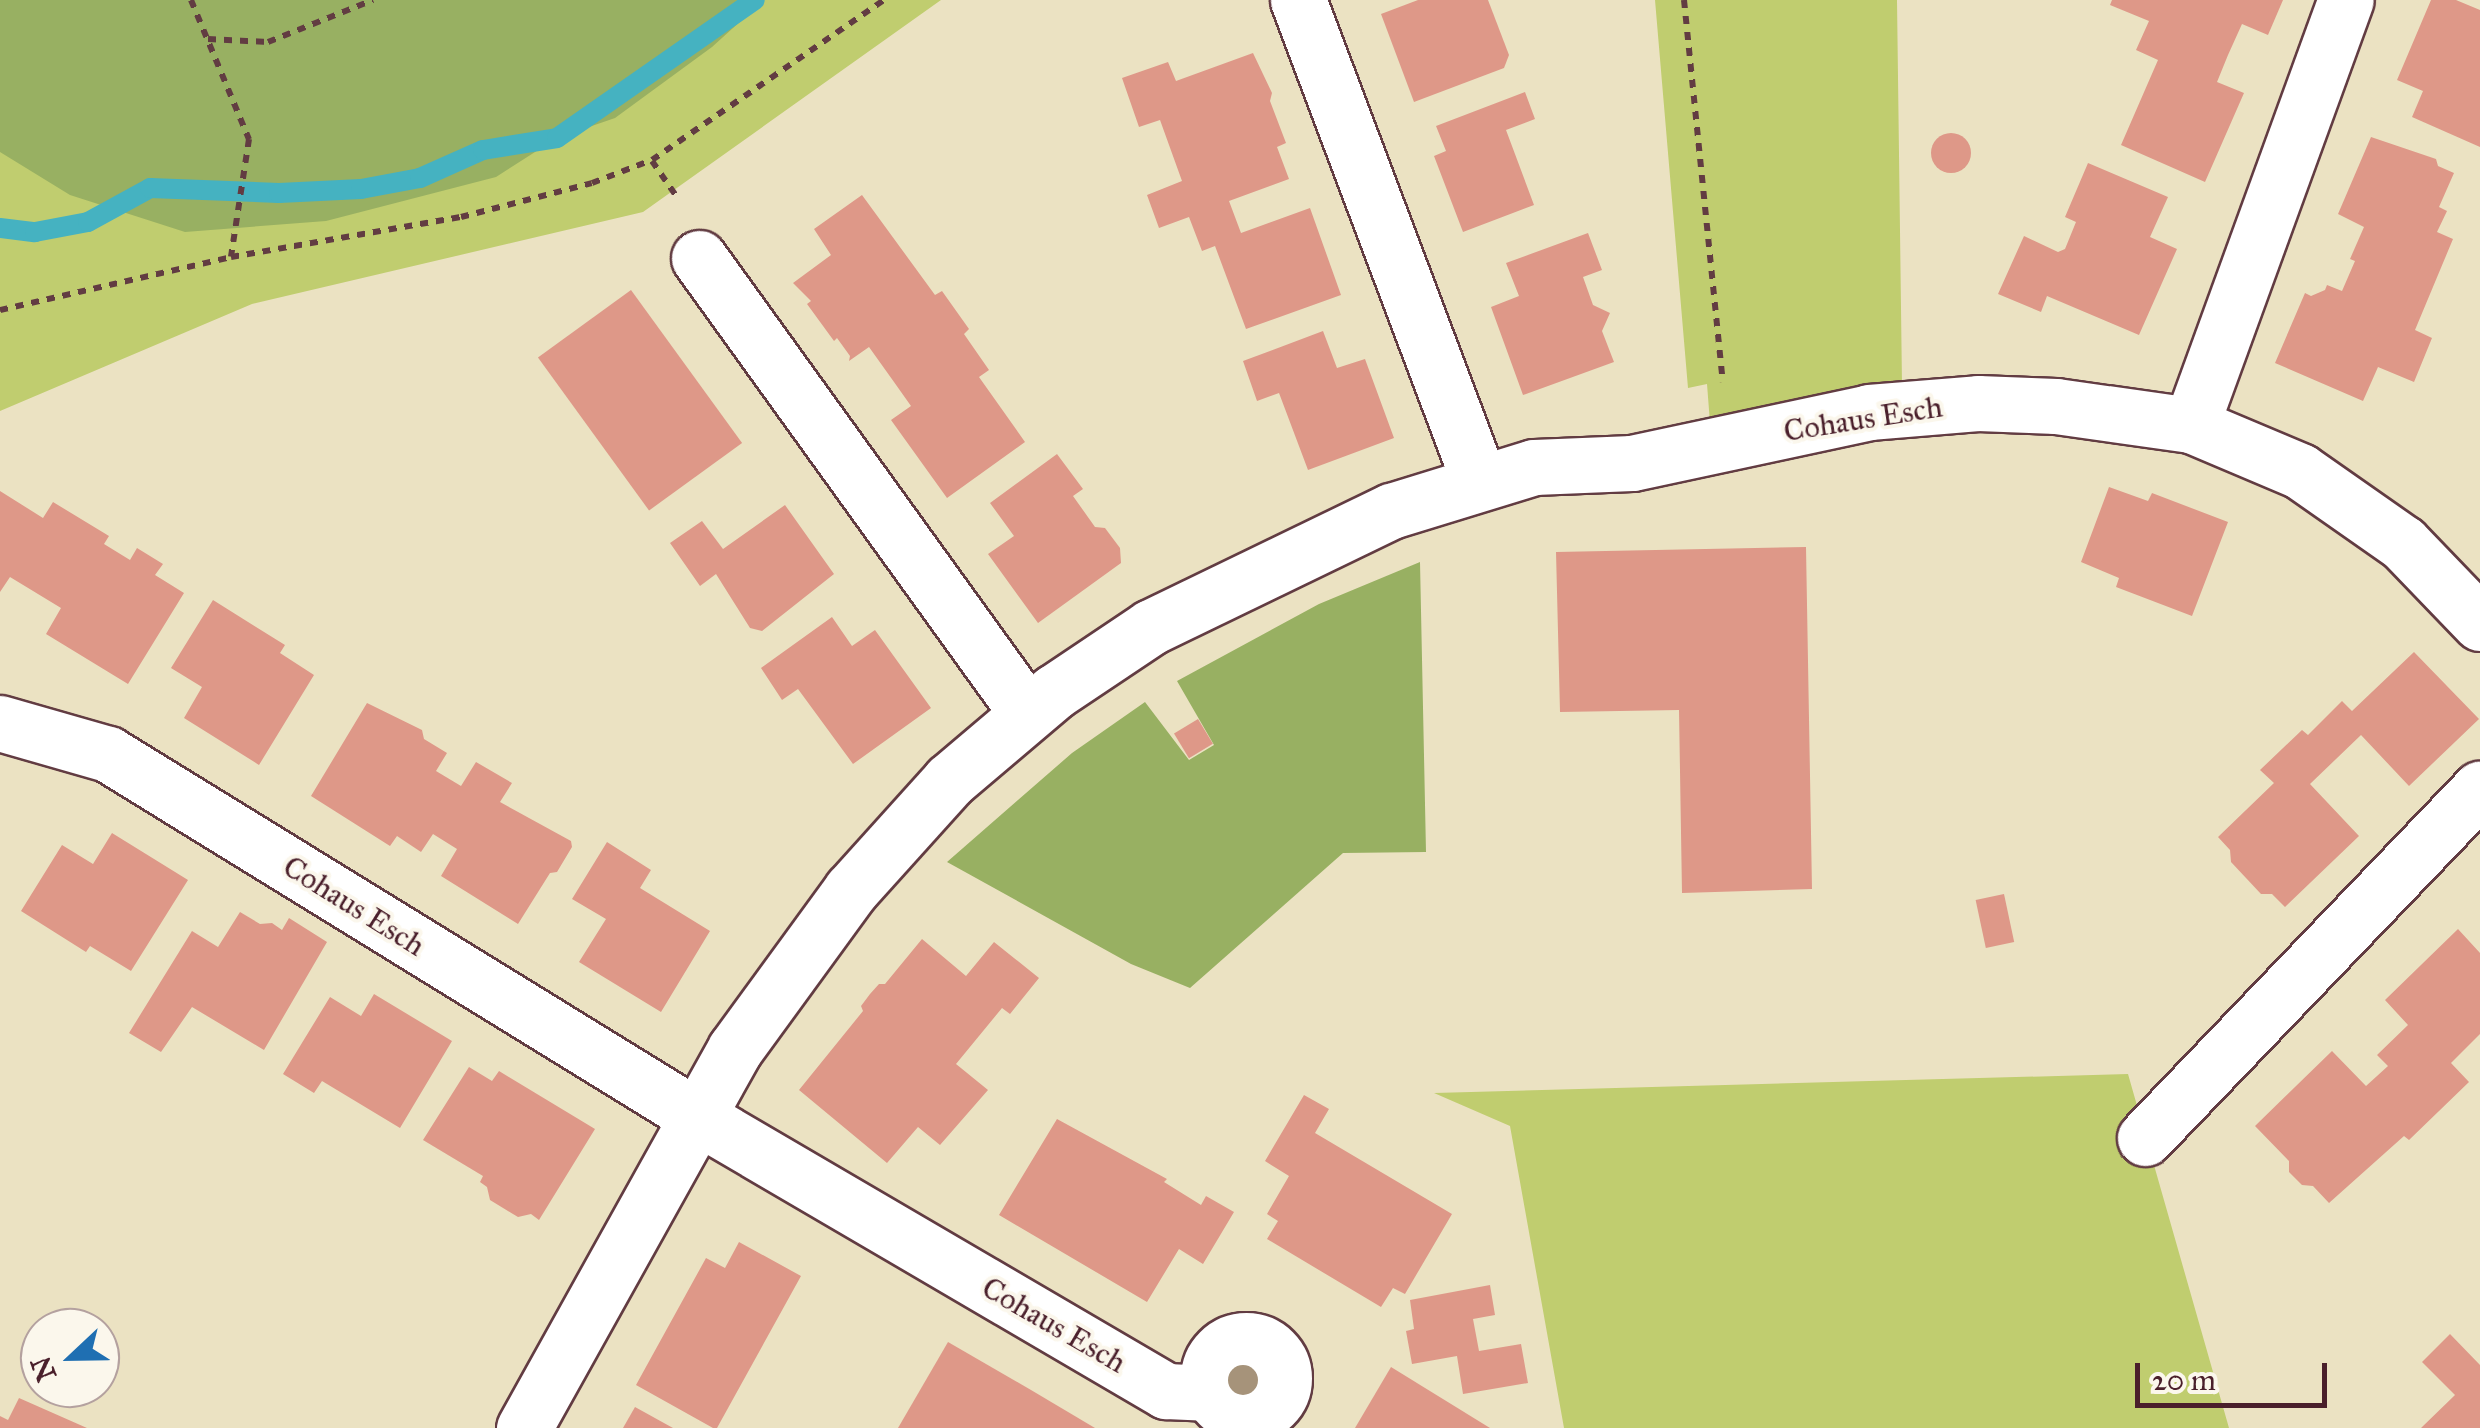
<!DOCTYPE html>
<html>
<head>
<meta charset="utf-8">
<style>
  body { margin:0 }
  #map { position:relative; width:2480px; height:1428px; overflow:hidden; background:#ebe2c2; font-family:"IM FELL Great Primer",serif }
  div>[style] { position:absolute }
  .green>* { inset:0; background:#c0cd6f }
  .forest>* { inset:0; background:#98b062 }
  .stream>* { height:20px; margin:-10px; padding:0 10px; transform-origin:10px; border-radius:10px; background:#45b2c1 }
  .building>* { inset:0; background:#de9888; transform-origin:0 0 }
  .round { border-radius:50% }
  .path>* { height:6px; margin-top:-3px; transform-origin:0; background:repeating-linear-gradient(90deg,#623c42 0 8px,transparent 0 16px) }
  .roads { filter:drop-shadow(2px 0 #623c42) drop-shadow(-2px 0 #623c42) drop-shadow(0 2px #623c42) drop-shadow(0 -2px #623c42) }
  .street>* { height:55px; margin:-27.5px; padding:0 27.5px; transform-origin:27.5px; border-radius:27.5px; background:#fff }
  .street>.ring { margin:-27.5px; padding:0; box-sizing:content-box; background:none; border:55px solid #fff; border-radius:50% }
  .trees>* { width:30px; height:30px; margin:-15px; border-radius:50%; background:#a6937a }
  span { translate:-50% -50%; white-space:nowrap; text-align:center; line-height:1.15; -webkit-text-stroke:8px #fbf7ec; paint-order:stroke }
  .street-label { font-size:30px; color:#4a1f2b }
  .north { position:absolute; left:20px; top:1308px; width:100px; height:100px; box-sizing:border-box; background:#fbf7ec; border:2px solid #b4a19f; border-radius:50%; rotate:248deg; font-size:28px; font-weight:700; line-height:40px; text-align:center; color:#4a1f2b }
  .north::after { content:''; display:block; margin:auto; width:35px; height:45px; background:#1f6fb2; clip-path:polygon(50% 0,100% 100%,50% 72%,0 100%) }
  .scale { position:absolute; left:2135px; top:1363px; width:192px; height:45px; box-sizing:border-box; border:5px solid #4a1f2b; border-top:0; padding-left:12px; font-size:30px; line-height:35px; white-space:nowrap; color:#4a1f2b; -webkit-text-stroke:8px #fbf7ec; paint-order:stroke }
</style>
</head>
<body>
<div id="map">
  <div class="green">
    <div style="clip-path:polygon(0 0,941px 0,643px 212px,252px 304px,0 411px)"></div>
    <div style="clip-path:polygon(1655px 0,1897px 0,1902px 384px,1710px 423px,1707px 384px,1688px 388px)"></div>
    <div style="clip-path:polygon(2128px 1074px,2229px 1428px,1564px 1428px,1510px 1126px,1434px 1093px)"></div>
  </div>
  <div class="forest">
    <div style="clip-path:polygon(0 0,764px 0,712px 47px,615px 118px,557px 138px,496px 177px,326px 221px,185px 232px,70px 195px,0 152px)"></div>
    <div style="clip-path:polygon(1420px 562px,1426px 852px,1343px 853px,1190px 988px,1131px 964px,947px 862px,1072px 753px,1145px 702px,1189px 760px,1214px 745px,1177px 681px,1319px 604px)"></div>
  </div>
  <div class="stream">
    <div style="left:0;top:228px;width:35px;rotate:7deg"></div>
    <div style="left:35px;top:232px;width:54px;rotate:-10.7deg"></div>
    <div style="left:88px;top:222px;width:71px;rotate:-28.7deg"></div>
    <div style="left:150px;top:188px;width:129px;rotate:2.2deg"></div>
    <div style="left:279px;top:193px;width:82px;rotate:-2.8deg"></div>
    <div style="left:361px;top:189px;width:60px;rotate:-10.6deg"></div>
    <div style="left:420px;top:178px;width:69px;rotate:-24deg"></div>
    <div style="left:483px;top:150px;width:75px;rotate:-9.2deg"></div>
    <div style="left:557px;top:138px;width:241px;rotate:-34.9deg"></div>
  </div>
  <div class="building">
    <div style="clip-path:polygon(1418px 0,1488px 0,1509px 55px,1504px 68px,1414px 102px,1381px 14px)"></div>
    <div style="clip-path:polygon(2112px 0,2283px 0,2268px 35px,2242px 24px,2228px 55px,2217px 82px,2244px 93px,2205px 182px,2121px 145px,2158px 60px,2136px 50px,2149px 21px,2110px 5px)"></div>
    <div style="clip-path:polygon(2431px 0,2456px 0,2480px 10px,2480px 147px,2412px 117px,2423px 91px,2397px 80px)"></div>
    <div style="clip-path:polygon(1253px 53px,1272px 93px,1270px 101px,1286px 143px,1277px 147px,1289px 179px,1229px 201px,1241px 233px,1310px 208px,1341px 295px,1246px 329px,1215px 246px,1202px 251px,1189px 217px,1159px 228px,1147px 195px,1182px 181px,1160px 120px,1139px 127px,1122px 78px,1168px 62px,1176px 81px)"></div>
    <div style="clip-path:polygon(1525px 92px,1535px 119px,1506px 130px,1534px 205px,1463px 232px,1434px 156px,1446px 151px,1436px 126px)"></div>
    <div class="round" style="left:1931px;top:133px;width:40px;height:40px"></div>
    <div style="clip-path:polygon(2371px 137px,2436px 159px,2438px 166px,2454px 173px,2439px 207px,2447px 211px,2437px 232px,2453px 239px,2415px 330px,2432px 338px,2414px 382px,2378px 367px,2363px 401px,2275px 363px,2305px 293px,2311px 296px,2325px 290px,2327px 285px,2342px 291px,2355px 261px,2350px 259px,2364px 227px,2338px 214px)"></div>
    <div style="clip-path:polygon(2088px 163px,2168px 197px,2150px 237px,2177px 249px,2139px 335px,2047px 296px,2041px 312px,1998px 294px,2024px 236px,2058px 252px,2065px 249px,2076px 222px,2065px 217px)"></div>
    <div style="clip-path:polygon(862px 195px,935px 295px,942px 291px,969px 329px,964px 334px,989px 370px,979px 377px,1025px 442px,947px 498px,891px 420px,911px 406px,894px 382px,869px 347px,849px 361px,850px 356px,837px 338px,834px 341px,807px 304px,811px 301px,793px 283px,831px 255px,814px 229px)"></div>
    <div style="clip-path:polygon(1588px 233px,1602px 270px,1583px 277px,1593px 305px,1610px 313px,1602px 331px,1614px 362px,1523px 395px,1491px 307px,1519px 296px,1506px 263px)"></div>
    <div style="left:631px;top:290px;width:189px;height:115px;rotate:54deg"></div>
    <div style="clip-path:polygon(1323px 331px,1337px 368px,1365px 359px,1394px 438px,1308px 470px,1279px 393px,1257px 401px,1243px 361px)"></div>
    <div style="clip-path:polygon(1057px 454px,1083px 489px,1073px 496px,1095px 527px,1105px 528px,1120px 548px,1121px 563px,1038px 623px,988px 554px,1014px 536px,990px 503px)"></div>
    <div style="clip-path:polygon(2109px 487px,2148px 501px,2152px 493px,2228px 522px,2192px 616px,2116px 587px,2119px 578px,2081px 562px)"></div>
    <div style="clip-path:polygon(0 491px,43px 518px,53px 502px,109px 536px,104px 544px,130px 560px,137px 548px,163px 564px,155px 575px,184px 593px,128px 684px,46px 634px,61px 608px,10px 577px,0 592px)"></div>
    <div style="clip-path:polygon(785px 505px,834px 574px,762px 631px,750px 628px,716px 574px,700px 586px,670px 543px,702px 521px,723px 549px)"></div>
    <div style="clip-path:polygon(1806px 547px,1812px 889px,1682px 893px,1679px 710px,1560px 712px,1556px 552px)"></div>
    <div style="clip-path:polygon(213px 600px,285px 645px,280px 653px,314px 675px,259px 765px,184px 718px,202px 687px,171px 668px)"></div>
    <div style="clip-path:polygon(832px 617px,852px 646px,875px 630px,931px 708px,853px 764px,798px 689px,782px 700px,761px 668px)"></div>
    <div style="clip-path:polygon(2414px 652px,2479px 719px,2409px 786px,2361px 735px,2310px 784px,2359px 836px,2285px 907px,2272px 894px,2261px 894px,2231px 862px,2230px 850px,2218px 837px,2274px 783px,2260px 770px,2302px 730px,2308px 735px,2342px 701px,2352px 711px)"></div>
    <div style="clip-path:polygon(367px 703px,422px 730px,424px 739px,447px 753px,436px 771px,461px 786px,476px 762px,512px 783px,500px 802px,571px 841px,572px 847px,557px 872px,550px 873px,518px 924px,441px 876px,457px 849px,433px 834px,421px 852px,397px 836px,390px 846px,311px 796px)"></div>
    <div style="left:1198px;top:719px;width:29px;height:28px;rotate:59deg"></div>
    <div style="clip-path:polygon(112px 833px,188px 880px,131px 971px,90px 946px,86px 952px,21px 911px,62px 845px,93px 864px)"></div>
    <div style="clip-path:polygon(607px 842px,651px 870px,640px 888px,710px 931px,661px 1012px,579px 962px,606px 919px,572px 899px)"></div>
    <div style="left:2004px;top:894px;width:49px;height:29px;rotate:78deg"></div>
    <div style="clip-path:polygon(240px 912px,260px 924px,272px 923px,282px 930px,289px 918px,327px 942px,264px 1050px,192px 1007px,161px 1052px,129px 1033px,192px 931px,218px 947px)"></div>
    <div style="clip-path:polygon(2458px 929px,2480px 953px,2480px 1034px,2451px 1063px,2469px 1082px,2409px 1140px,2404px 1136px,2329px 1203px,2313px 1186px,2302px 1185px,2289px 1172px,2289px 1161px,2255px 1126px,2332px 1051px,2366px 1086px,2388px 1066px,2377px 1055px,2408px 1025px,2385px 1000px)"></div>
    <div style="clip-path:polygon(922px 939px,966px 976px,994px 942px,1039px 978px,1010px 1014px,1002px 1008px,956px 1064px,988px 1090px,940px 1145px,918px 1127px,887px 1163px,799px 1090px,863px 1011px,861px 1006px,870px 994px,879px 984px,885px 984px)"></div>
    <div style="clip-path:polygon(374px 994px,452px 1041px,400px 1128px,322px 1081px,314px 1093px,283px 1074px,330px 997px,361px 1016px)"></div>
    <div style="clip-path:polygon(469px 1067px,492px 1081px,499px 1071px,595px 1129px,539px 1220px,531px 1214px,518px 1217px,490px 1200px,487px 1187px,480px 1182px,483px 1176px,423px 1140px)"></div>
    <div style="clip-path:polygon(1304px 1095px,1329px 1109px,1315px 1133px,1452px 1214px,1405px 1294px,1393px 1288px,1381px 1307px,1267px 1239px,1278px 1221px,1267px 1214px,1289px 1176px,1265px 1161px)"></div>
    <div style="clip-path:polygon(1057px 1119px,1167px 1179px,1164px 1182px,1201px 1205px,1206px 1196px,1234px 1212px,1203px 1264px,1179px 1249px,1147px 1302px,999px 1215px)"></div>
    <div style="clip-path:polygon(739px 1242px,801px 1276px,717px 1428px,713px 1428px,636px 1385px,706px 1258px,725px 1268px)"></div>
    <div style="clip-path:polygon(1490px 1285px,1495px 1315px,1473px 1319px,1479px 1351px,1521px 1344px,1528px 1383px,1463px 1394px,1457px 1356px,1412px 1364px,1406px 1331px,1414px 1329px,1410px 1300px)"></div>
    <div style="clip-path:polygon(2450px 1334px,2480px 1365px,2480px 1428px,2421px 1428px,2455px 1395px,2422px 1362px)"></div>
    <div style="clip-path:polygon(948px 1342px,1031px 1390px,1095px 1428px,898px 1428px)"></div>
    <div style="clip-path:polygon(1391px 1367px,1490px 1428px,1355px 1428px)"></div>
    <div style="clip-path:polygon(19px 1398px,87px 1428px,0 1428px,0 1416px,8px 1420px)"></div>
    <div style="clip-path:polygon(635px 1407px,673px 1428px,623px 1428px)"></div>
  </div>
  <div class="path">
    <div style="left:191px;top:0;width:151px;rotate:67.4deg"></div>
    <div style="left:249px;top:139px;width:119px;rotate:98.7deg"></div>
    <div style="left:1684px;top:0;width:384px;rotate:84.2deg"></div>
    <div style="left:208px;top:39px;width:60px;rotate:2.9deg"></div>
    <div style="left:268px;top:42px;width:113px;rotate:-21.8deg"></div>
    <div style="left:652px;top:161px;width:47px;rotate:55.3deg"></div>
    <div style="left:0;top:310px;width:237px;rotate:-12.9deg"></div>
    <div style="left:231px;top:257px;width:233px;rotate:-9.9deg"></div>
    <div style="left:461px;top:217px;width:135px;rotate:-14.5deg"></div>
    <div style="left:592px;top:183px;width:64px;rotate:-21deg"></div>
    <div style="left:652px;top:160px;width:282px;rotate:-34.6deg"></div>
  </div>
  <div class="roads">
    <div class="street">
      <div style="left:1298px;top:0;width:516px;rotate:69.35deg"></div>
      <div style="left:699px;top:258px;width:561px;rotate:54.21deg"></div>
      <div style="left:2191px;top:425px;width:452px;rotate:-70deg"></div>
      <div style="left:0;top:723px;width:112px;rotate:16deg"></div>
      <div style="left:108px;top:754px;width:690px;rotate:31.62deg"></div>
      <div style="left:696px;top:1116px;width:545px;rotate:30.33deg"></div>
      <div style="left:1166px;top:1391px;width:45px;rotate:2.5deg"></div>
      <div style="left:2145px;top:1138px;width:484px;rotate:-46.2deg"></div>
      <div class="ring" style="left:1208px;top:1340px;width:21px;height:21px"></div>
      <div style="left:524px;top:1428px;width:434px;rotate:-60.9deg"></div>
      <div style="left:735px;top:1049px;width:197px;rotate:-53.9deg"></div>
      <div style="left:851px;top:890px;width:147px;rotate:-48deg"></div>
      <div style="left:949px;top:781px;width:138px;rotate:-40.3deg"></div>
      <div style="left:1054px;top:692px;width:117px;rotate:-33.8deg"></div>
      <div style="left:1151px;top:627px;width:267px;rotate:-25.8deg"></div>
      <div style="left:1391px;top:511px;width:150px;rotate:-17.1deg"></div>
      <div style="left:1534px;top:467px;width:98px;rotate:-2.3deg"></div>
      <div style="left:1632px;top:463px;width:242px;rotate:-12.1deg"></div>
      <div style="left:1869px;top:412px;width:109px;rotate:-4.7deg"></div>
      <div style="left:1978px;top:403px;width:78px;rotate:2.2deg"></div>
      <div style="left:2056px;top:406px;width:136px;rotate:8deg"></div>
      <div style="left:2191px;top:425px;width:118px;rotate:22.9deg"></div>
      <div style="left:2300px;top:471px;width:126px;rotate:35deg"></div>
      <div style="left:2403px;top:543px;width:111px;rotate:46.1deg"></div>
    </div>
  </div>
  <div class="trees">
    <div style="left:1243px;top:1380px"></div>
  </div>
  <div class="street-label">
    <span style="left:1863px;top:419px;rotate:-9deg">Cohaus Esch</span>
    <span style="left:354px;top:906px;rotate:32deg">Cohaus Esch</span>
    <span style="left:1054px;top:1325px;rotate:30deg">Cohaus Esch</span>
  </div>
  <div class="north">N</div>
  <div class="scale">20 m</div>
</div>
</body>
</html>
